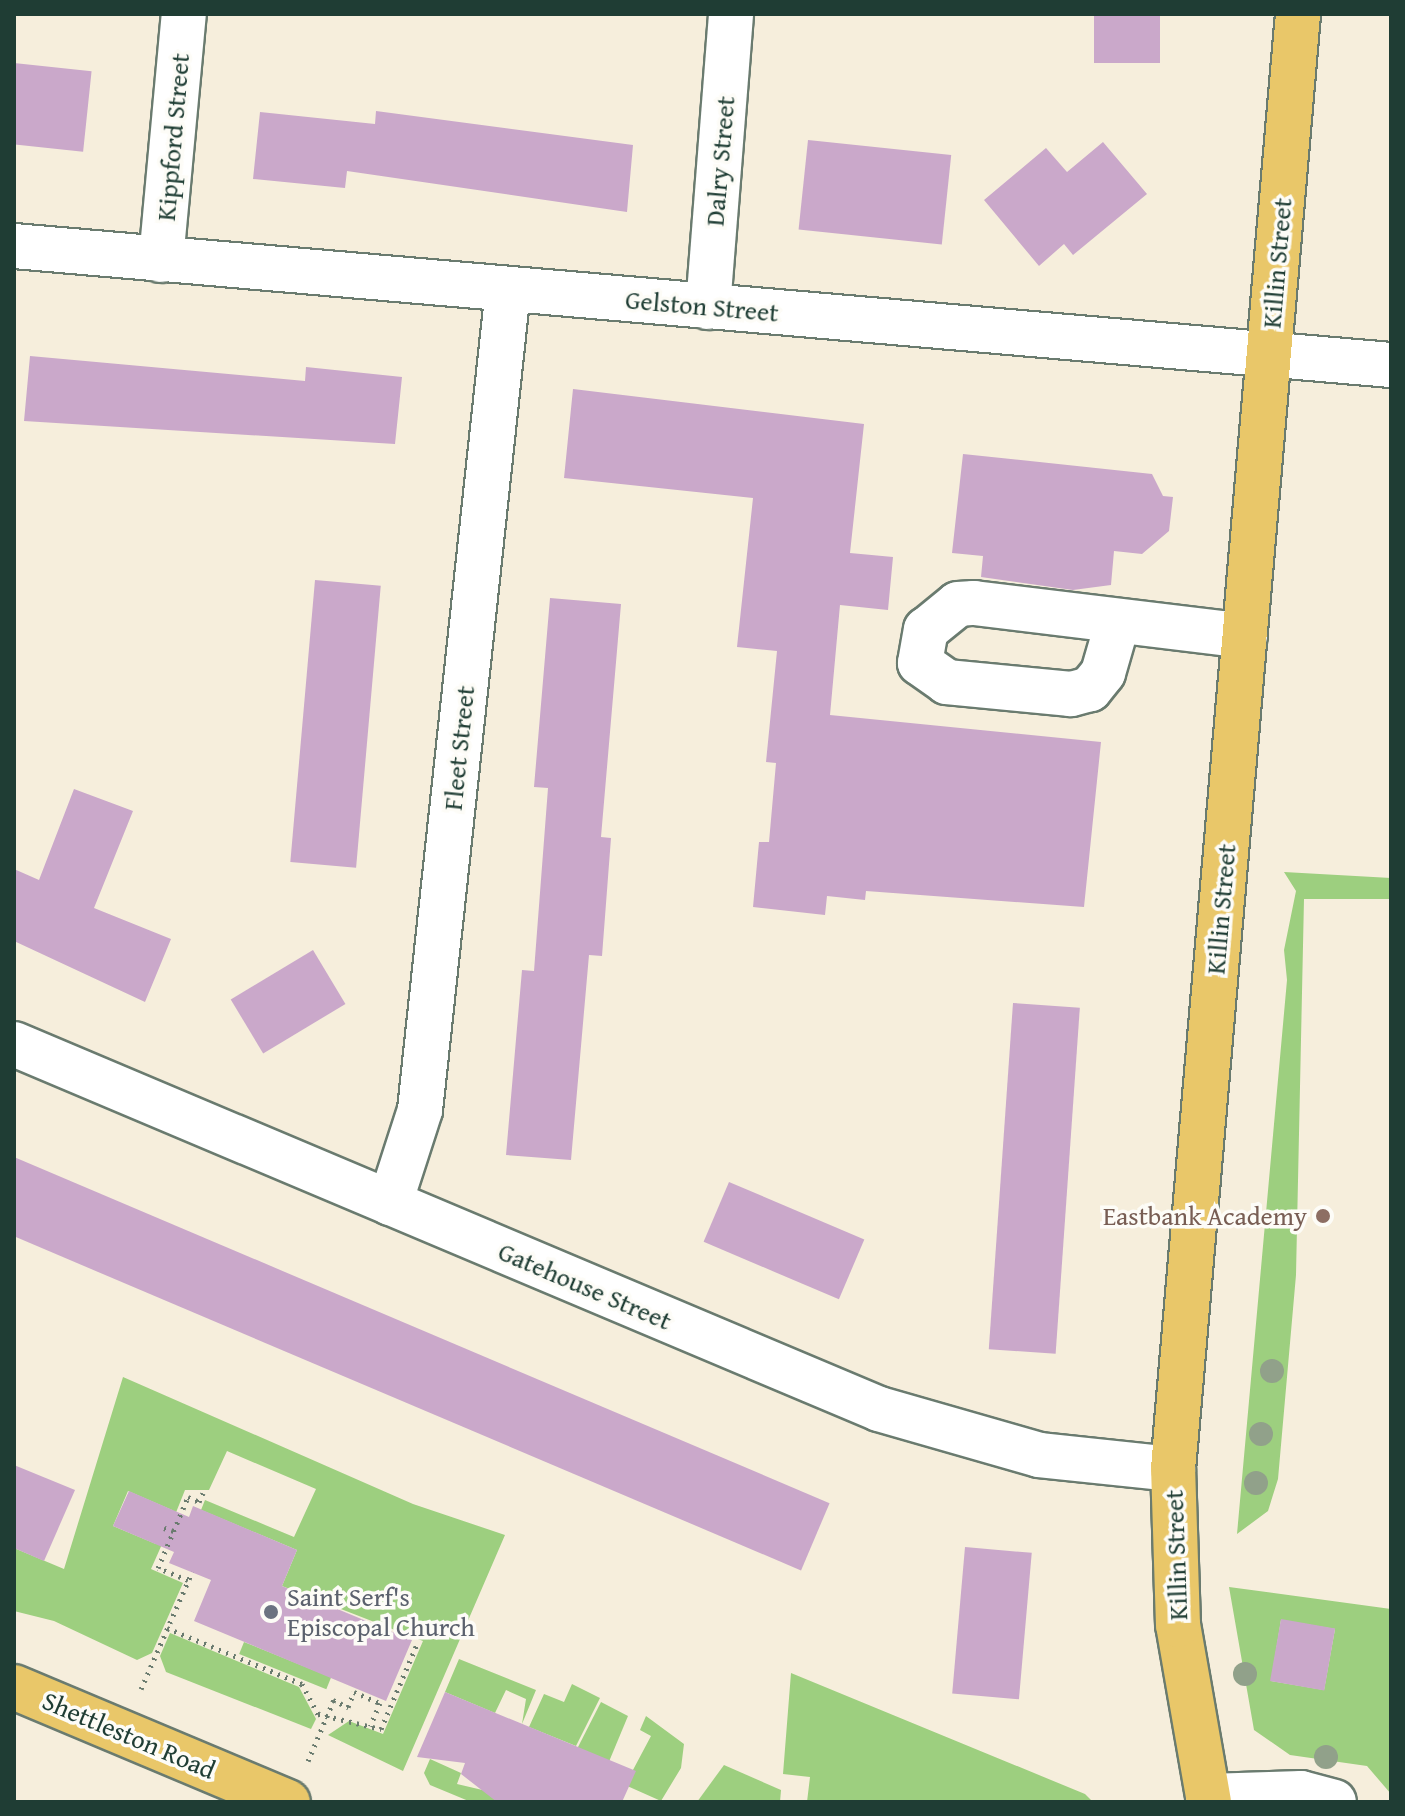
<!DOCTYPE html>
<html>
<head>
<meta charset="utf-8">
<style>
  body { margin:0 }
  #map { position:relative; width:1405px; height:1816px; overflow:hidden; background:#f6eedc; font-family:"Gentium Book Plus",serif }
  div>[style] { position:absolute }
  .green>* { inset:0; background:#9dcf7f; transform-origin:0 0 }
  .building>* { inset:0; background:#caa8ca; transform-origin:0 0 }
  .path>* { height:5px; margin-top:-2.5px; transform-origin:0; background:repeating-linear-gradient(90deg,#6a7b6f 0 2px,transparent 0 8px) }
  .roads { filter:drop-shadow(2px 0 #6a7b6f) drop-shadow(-2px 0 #6a7b6f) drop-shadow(0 2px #6a7b6f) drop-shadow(0 -2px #6a7b6f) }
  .minor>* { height:44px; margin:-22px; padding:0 22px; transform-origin:22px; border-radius:22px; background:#fff }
  .major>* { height:44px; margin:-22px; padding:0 22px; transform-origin:22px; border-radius:22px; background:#e9c769 }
  .trees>* { width:24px; height:24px; margin:-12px; border-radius:50%; background:#91a18a }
  .dots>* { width:22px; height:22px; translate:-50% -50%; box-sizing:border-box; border:4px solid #fdfcf7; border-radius:50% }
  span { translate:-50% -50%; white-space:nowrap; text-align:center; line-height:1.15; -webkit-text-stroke:7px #fdfcf7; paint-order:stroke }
  .street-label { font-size:26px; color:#1f3d34 }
  .education-label { font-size:26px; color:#785e54 }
  .right { translate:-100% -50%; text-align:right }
  .worship-label { font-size:26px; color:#5b616d }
  .left { translate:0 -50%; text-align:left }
  .frame { position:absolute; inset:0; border:16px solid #1f3d34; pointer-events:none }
</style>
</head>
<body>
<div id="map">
  <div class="green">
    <div style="clip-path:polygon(1284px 872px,1391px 878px,1391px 899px,1304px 899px,1296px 1275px,1278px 1479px,1268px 1511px,1237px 1534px,1287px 980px,1284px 950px,1296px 891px)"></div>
    <div style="clip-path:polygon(123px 1377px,413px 1504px,505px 1535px,403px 1771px,328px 1735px,349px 1721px,383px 1734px,423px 1641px,282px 1586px,297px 1550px,201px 1510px,205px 1500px,294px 1537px,316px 1489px,227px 1451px,209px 1490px,185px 1490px,171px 1525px,172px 1510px,128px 1491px,113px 1526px,156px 1544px,167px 1533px,151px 1569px,183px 1583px,152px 1653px,137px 1660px,54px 1621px,14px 1611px,14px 1548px,64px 1569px)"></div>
    <div style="clip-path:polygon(evenodd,1229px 1587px,1391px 1609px,1391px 1794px,1367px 1766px,1290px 1755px,1254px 1730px,1229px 1587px,1281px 1620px,1335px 1629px,1324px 1690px,1271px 1681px,1281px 1620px)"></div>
    <div style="clip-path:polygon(170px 1633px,299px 1687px,316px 1719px,311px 1729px,166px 1672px,160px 1656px)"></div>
    <div style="left:244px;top:1642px;width:94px;height:13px;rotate:22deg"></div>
    <div style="clip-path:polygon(459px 1659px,536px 1690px,522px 1724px,526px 1699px,506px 1690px,495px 1713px,445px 1692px)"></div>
    <div style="clip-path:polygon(791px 1673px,1085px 1794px,1093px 1802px,807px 1802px,810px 1777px,783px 1774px)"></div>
    <div style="clip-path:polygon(572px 1684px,600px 1698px,576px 1746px,529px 1727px,544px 1694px,564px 1702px)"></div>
    <div style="clip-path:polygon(601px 1702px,628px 1716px,603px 1776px,577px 1749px)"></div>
    <div style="clip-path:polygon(646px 1716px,684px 1744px,681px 1768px,661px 1801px,625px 1785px,651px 1736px,640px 1730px)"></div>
    <div style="clip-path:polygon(430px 1759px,461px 1773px,457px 1784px,533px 1802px,471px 1802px,430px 1785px,424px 1773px)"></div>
    <div style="clip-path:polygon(724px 1765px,781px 1790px,780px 1802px,697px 1802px)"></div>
  </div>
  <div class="building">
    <div style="left:1094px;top:14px;width:66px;height:49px"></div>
    <div style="left:14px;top:63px;width:78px;height:81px;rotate:6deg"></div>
    <div style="clip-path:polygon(376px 111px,633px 145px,627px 212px,347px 171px,345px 188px,253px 179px,260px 112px,375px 124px)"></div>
    <div style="left:808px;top:140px;width:144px;height:90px;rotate:6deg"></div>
    <div style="clip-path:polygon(1103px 142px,1147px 194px,1073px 255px,1064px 244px,1039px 266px,984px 200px,1046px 148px,1067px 172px)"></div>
    <div style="clip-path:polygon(30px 356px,305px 381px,306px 367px,402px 377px,395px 444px,24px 421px)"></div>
    <div style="clip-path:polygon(573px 389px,864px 424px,850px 553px,893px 557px,888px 610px,840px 605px,830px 715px,1101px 742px,1084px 907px,866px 891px,865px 900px,827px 896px,825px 915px,753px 907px,759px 842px,769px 842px,776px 763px,766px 762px,777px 651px,737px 647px,753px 498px,564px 478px)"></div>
    <div style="clip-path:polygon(963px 454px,1152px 474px,1163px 496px,1173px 497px,1169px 531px,1142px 554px,1114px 551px,1111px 585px,1073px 590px,981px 577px,983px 556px,952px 553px)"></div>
    <div style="left:315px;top:580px;width:66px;height:283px;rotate:5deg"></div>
    <div style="clip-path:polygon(550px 598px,621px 604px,601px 837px,611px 838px,602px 956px,589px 955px,571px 1160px,506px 1155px,522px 970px,534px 971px,548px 788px,534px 787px)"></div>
    <div style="clip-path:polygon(74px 789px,133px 811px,94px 908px,171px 939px,145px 1002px,14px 941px,14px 869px,39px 880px)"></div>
    <div style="left:313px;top:950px;width:63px;height:96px;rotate:59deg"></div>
    <div style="left:1013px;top:1003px;width:67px;height:347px;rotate:4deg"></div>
    <div style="left:14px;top:1157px;width:886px;height:73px;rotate:23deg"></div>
    <div style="left:729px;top:1182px;width:147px;height:65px;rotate:23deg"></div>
    <div style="clip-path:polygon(14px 1465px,75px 1490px,44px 1561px,14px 1548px)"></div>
    <div style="clip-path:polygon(129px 1491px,189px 1517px,193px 1506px,297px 1550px,282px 1586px,412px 1640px,386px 1701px,194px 1621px,211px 1580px,169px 1563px,174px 1552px,113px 1526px)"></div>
    <div style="left:965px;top:1547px;width:67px;height:147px;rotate:5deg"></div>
    <div style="left:1281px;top:1619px;width:55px;height:63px;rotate:10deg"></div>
    <div style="clip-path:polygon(445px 1692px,636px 1771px,622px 1802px,497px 1802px,461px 1774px,465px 1763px,417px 1757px)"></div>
  </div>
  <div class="path">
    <div style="left:164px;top:1528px;width:10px;rotate:17deg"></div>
    <div style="left:188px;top:1580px;width:32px;rotate:-158deg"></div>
    <div style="left:158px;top:1568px;width:77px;rotate:-67.1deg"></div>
    <div style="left:188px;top:1497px;width:12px;rotate:24deg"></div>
    <div style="left:199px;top:1502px;width:10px;rotate:-66deg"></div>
    <div style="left:167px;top:1628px;width:146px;rotate:22.5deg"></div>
    <div style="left:302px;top:1684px;width:34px;rotate:62deg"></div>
    <div style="left:318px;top:1714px;width:65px;rotate:13.4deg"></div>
    <div style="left:381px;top:1729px;width:95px;rotate:-67deg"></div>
    <div style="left:141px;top:1689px;width:128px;rotate:-66.4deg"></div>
    <div style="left:333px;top:1700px;width:17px;rotate:25deg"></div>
    <div style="left:348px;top:1707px;width:16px;rotate:-68deg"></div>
    <div style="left:354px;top:1692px;width:28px;rotate:23deg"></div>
    <div style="left:380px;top:1703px;width:25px;rotate:113deg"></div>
    <div style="left:308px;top:1761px;width:69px;rotate:-67.1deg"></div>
  </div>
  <div class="roads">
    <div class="minor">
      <div style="left:14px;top:246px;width:1382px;rotate:4.94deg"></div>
      <div style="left:161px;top:260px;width:247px;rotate:-84.7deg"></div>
      <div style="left:708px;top:307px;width:294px;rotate:-85.5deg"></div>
      <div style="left:1118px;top:621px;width:54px;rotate:106.1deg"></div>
      <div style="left:1103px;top:673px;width:21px;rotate:129deg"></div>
      <div style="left:1090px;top:689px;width:20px;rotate:165deg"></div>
      <div style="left:1071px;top:694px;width:125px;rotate:-174.5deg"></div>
      <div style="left:947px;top:682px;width:33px;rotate:-145deg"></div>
      <div style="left:920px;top:663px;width:34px;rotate:-80deg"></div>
      <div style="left:926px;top:630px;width:41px;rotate:-39.1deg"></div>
      <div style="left:958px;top:604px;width:16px;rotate:-4deg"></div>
      <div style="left:974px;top:603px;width:273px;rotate:6.9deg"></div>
      <div style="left:14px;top:1044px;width:939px;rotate:22.88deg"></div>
      <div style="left:879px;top:1409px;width:166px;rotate:16deg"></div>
      <div style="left:1039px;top:1455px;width:135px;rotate:6deg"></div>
      <div style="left:390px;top:1203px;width:98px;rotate:-72.1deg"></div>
      <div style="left:420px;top:1110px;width:826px;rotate:-83.88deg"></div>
      <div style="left:1208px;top:1796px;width:93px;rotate:-1.8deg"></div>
      <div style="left:1301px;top:1793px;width:34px;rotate:15deg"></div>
    </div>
    <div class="major">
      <div style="left:14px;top:1687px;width:297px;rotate:22.8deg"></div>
      <div style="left:1209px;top:1802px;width:180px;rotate:-99.9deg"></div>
      <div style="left:1178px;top:1625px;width:156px;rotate:-91.8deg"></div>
      <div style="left:1173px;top:1469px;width:1460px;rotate:-85.09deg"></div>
    </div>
  </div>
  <div class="trees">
    <div style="left:1272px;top:1371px"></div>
    <div style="left:1261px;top:1434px"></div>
    <div style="left:1256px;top:1483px"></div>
    <div style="left:1245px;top:1674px"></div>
    <div style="left:1326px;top:1757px"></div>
  </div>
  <div class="dots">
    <div style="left:1323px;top:1216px;background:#8d6e63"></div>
    <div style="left:271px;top:1612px;background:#6b7280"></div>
  </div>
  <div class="street-label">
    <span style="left:173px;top:137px;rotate:-85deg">Kippford Street</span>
    <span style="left:720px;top:161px;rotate:-85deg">Dalry Street</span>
    <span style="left:1277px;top:263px;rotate:-85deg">Killin Street</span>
    <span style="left:702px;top:306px;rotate:5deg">Gelston Street</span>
    <span style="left:459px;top:748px;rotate:-84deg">Fleet Street</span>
    <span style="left:1221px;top:909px;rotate:-85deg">Killin Street</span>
    <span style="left:585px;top:1286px;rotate:23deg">Gatehouse Street</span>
    <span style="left:1176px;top:1555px;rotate:-92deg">Killin Street</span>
    <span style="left:129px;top:1735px;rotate:23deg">Shettleston Road</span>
  </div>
  <div class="education-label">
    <span class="right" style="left:1307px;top:1216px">Eastbank Academy</span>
  </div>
  <div class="worship-label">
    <span class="left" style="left:287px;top:1612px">Saint Serf's<br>Episcopal Church</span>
  </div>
  <div class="frame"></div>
</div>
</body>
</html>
